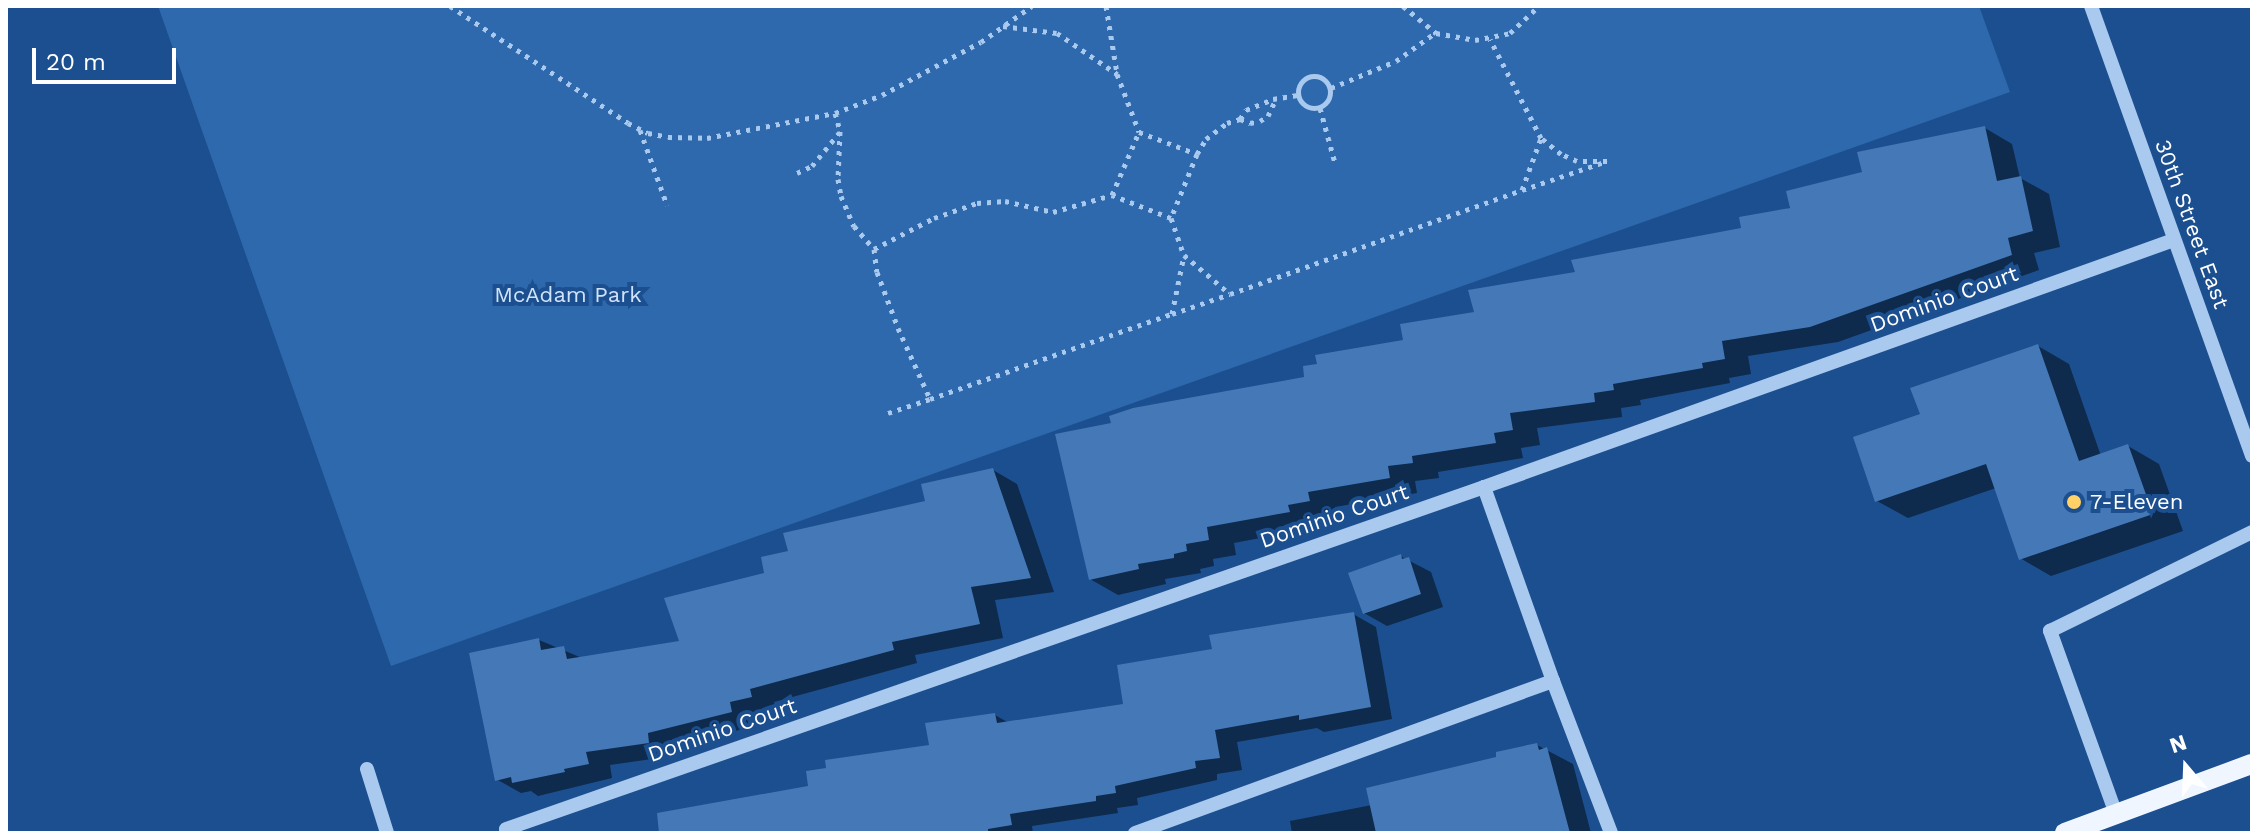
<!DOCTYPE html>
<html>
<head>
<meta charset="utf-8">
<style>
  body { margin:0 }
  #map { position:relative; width:2258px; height:839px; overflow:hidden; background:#1b4f8f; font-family:"Work Sans",sans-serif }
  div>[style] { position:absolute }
  .green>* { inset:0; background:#2e69ad }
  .shadow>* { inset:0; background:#0007 }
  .building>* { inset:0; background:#4478b7 }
  .path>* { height:5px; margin-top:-2.5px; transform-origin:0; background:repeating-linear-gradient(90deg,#a9c9ee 0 4px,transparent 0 10px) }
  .path>.ring { margin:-2.5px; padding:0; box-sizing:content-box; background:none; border:5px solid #a9c9ee; border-radius:50% }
  .minor>* { height:14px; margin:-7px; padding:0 7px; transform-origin:7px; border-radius:7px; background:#a9c9ee }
  .major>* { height:20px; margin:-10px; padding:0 10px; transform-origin:10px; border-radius:10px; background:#f0f6ff }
  .dots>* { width:22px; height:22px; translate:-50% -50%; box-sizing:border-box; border:4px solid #1b4f8f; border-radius:50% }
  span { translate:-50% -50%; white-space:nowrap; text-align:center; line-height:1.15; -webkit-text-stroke:8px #1b4f8f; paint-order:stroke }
  .street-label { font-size:22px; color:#fff }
  .park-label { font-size:22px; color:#cfe3fa }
  .poi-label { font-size:22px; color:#fff }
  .left { translate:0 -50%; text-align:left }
  .frame { position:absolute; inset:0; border:8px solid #fff; pointer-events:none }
  .north { position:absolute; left:2146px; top:727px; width:80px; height:80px; -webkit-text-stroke:6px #1b4f8f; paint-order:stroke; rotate:341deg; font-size:22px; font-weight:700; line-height:32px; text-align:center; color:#fff }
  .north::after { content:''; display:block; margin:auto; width:28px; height:36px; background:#fff; clip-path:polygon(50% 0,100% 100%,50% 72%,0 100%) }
  .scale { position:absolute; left:32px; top:48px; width:144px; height:36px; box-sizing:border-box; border:4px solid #fff; border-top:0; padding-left:10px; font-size:24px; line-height:28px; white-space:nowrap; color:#fff; -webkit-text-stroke:6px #1b4f8f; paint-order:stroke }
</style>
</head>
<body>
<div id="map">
  <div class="green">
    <div style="clip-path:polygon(158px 6px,1979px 6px,2010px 92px,391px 666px)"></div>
  </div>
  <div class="shadow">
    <div style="clip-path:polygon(1985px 128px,2012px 144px,2020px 178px,2049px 194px,2060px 247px,2034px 253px,2039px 270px,1838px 342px,1748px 356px,1751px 374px,1729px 378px,1730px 383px,1640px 400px,1641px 405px,1621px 408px,1622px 417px,1537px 428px,1540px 445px,1521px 448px,1523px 458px,1438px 472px,1439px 478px,1415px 481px,1417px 493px,1335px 507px,1337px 516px,1315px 520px,1317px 527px,1234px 543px,1236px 555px,1213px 559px,1214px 566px,1200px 569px,1201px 573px,1165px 579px,1166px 584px,1118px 595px,1090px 579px,1307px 379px,1578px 273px,1743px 229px,1865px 173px)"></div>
    <div style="clip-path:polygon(2038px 346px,2069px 364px,2101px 456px,2128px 446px,2159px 464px,2183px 531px,2051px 576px,2020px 558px,1996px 488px,1908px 518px,1877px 501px,1922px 415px)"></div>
    <div style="clip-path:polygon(993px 470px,1017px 484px,1054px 592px,995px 600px,1003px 638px,915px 655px,917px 663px,774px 702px,776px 710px,754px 715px,756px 726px,672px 746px,673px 756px,610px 765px,612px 778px,538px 796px,531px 791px,521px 793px,496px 779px,539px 640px,582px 658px,681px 643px,790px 553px,928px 502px)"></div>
    <div style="clip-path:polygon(1400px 556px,1431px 572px,1443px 607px,1387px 626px,1364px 613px)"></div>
    <div style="clip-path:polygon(1353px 614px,1376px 627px,1392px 719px,1324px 732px,1317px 728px,1237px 742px,1242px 770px,1217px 774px,1217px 780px,1137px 798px,1138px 805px,1117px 808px,1118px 813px,1032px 826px,1033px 833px,648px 833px,721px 820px,931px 746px,995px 715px,1009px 723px,1126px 706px,1214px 650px)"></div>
    <div style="clip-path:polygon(1537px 745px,1573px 764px,1591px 833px,1292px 833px,1290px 821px,1372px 805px)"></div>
  </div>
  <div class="building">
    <div style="clip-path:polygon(1985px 126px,1997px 181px,2021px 176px,2033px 231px,2008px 238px,2012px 255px,1810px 327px,1722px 341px,1725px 359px,1702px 363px,1703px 368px,1613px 384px,1614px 390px,1594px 393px,1595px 402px,1510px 413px,1513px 430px,1494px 433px,1496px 443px,1412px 456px,1413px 463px,1388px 466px,1390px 478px,1308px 492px,1310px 501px,1288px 505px,1290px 512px,1207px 527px,1209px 540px,1186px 544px,1187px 551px,1174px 554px,1174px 558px,1138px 564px,1139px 569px,1089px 580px,1055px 434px,1111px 423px,1109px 416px,1133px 408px,1304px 377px,1303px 366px,1317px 364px,1315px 355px,1403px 340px,1400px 324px,1474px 312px,1468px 290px,1575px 272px,1571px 260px,1741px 228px,1739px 217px,1790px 208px,1786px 191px,1862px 172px,1857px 152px)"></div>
    <div style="clip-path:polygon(2038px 344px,2079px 461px,2128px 444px,2153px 514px,2019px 560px,1986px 464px,1875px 502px,1853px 437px,1920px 414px,1910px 388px)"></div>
    <div style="clip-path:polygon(993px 468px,1031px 578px,971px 587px,980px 624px,892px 642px,894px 650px,750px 689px,752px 697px,730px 702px,732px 712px,648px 733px,649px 743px,586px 752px,589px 764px,564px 769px,565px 772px,512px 783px,511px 777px,495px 781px,469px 653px,539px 638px,541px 650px,564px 646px,567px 659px,679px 641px,664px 598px,764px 573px,761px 557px,788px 551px,783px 533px,925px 501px,921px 484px)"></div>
    <div style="clip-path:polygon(1401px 554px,1402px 559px,1409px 557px,1421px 594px,1363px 614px,1348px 573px)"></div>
    <div style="clip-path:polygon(1354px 612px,1371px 707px,1299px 720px,1299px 715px,1215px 730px,1220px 758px,1195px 761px,1196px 768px,1115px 786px,1116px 793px,1096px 796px,1096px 801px,1010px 814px,1012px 825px,988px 829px,988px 833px,659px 833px,657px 813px,808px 786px,806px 771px,826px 768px,825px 760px,929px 745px,925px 723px,995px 713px,997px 723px,1123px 704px,1117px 665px,1212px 649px,1209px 635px)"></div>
    <div style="clip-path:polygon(1537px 743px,1539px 750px,1547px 747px,1570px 833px,1376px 833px,1366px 788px,1496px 757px,1496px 752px)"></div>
  </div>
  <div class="path">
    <div style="left:450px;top:6px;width:213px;rotate:33.3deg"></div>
    <div style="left:628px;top:123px;width:22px;rotate:27deg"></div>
    <div style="left:648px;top:133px;width:20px;rotate:11deg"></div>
    <div style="left:668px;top:137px;width:39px;rotate:1deg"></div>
    <div style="left:707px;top:138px;width:130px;rotate:-11.1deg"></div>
    <div style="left:835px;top:113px;width:50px;rotate:-21deg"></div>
    <div style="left:882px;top:95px;width:112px;rotate:-28.2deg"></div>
    <div style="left:981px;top:42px;width:62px;rotate:-35.2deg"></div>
    <div style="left:1106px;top:6px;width:68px;rotate:80.7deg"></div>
    <div style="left:1403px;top:6px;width:43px;rotate:39.3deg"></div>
    <div style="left:1436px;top:33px;width:40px;rotate:10deg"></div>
    <div style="left:1475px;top:40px;width:36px;rotate:-11deg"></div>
    <div style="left:1510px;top:33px;width:40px;rotate:-43deg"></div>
    <div style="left:1003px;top:26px;width:54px;rotate:7.4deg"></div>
    <div style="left:1057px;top:33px;width:73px;rotate:34.3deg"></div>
    <div style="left:1117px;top:74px;width:62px;rotate:69.2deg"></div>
    <div class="ring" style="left:1298px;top:76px;width:27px;height:27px"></div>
    <div style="left:1331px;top:88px;width:70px;rotate:-22.6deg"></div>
    <div style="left:1396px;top:61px;width:48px;rotate:-35.7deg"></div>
    <div style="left:1320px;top:108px;width:57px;rotate:74.7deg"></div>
    <div style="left:835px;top:113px;width:19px;rotate:74deg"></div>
    <div style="left:840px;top:131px;width:48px;rotate:92.4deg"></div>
    <div style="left:838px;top:179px;width:17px;rotate:80deg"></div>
    <div style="left:841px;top:196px;width:33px;rotate:67deg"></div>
    <div style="left:854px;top:226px;width:30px;rotate:49deg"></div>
    <div style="left:874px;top:249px;width:23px;rotate:83deg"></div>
    <div style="left:877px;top:272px;width:60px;rotate:69.4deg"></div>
    <div style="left:898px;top:328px;width:78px;rotate:65.7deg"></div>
    <div style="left:930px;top:399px;width:256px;rotate:-19.4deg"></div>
    <div style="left:1172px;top:314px;width:60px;rotate:-78.5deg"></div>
    <div style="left:1240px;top:119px;width:11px;rotate:22deg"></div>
    <div style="left:1250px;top:123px;width:10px;rotate:-11deg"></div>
    <div style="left:1260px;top:121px;width:9px;rotate:-32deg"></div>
    <div style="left:1268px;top:116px;width:19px;rotate:-65deg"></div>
    <div style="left:640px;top:130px;width:80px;rotate:70.2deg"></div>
    <div style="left:1197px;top:154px;width:17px;rotate:-59deg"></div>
    <div style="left:1206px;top:139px;width:26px;rotate:-37deg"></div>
    <div style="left:1227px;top:123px;width:14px;rotate:-17deg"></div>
    <div style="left:1240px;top:119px;width:11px;rotate:-56deg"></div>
    <div style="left:1246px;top:110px;width:29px;rotate:-22deg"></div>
    <div style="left:1273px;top:99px;width:25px;rotate:-9deg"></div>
    <div style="left:797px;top:173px;width:17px;rotate:-25deg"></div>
    <div style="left:812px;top:166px;width:43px;rotate:-50.7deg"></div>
    <div style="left:1522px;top:190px;width:90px;rotate:-18.8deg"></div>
    <div style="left:1607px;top:161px;width:30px;rotate:180deg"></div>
    <div style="left:1577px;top:161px;width:17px;rotate:-156deg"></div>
    <div style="left:1561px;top:154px;width:26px;rotate:-141deg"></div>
    <div style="left:1171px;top:218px;width:63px;rotate:-158.7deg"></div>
    <div style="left:1112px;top:195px;width:69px;rotate:-66.8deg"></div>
    <div style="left:1139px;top:132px;width:62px;rotate:20.8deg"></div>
    <div style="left:1197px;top:154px;width:69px;rotate:112.1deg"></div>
    <div style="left:1171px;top:218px;width:39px;rotate:71deg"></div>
    <div style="left:1184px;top:255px;width:60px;rotate:40.3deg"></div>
    <div style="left:1230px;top:294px;width:310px;rotate:-19.6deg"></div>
    <div style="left:1522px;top:190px;width:55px;rotate:-69.9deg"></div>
    <div style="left:1541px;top:138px;width:111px;rotate:-117.3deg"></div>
    <div style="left:874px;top:249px;width:68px;rotate:-27.3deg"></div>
    <div style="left:934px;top:218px;width:46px;rotate:-19.2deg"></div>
    <div style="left:977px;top:203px;width:28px;rotate:-4deg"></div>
    <div style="left:1005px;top:201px;width:49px;rotate:12.9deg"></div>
    <div style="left:1053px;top:212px;width:61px;rotate:-16.1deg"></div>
    <div style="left:1172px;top:314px;width:61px;rotate:-19deg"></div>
    <div style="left:888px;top:413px;width:44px;rotate:-18.4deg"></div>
  </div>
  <div class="minor">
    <div style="left:2091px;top:6px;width:478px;rotate:70.3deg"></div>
    <div style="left:1553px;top:681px;width:163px;rotate:69.1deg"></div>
    <div style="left:367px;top:769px;width:67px;rotate:72.6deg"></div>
    <div style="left:2116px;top:814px;width:195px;rotate:-109.8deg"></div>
    <div style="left:2050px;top:631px;width:225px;rotate:-26.1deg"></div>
    <div style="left:508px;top:833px;width:4px;rotate:-117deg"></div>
    <div style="left:506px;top:829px;width:1036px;rotate:-19.27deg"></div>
    <div style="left:1484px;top:487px;width:733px;rotate:-19.7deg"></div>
    <div style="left:1135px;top:833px;width:445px;rotate:-20deg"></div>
    <div style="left:1553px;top:681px;width:206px;rotate:-109.6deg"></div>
  </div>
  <div class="major">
    <div style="left:2065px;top:833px;width:199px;rotate:-20.3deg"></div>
  </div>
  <div class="dots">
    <div style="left:2074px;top:502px;background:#ffd166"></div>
  </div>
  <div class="street-label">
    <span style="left:2192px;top:224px;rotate:70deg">30th Street East</span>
    <span style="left:1944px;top:299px;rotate:-20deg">Dominio Court</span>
    <span style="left:1334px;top:516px;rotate:-19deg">Dominio Court</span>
    <span style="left:722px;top:730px;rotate:-19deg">Dominio Court</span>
  </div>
  <div class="park-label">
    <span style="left:568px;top:295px">McAdam Park</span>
  </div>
  <div class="poi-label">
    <span class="left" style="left:2090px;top:502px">7-Eleven</span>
  </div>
  <div class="frame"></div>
  <div class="north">N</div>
  <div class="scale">20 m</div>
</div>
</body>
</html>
